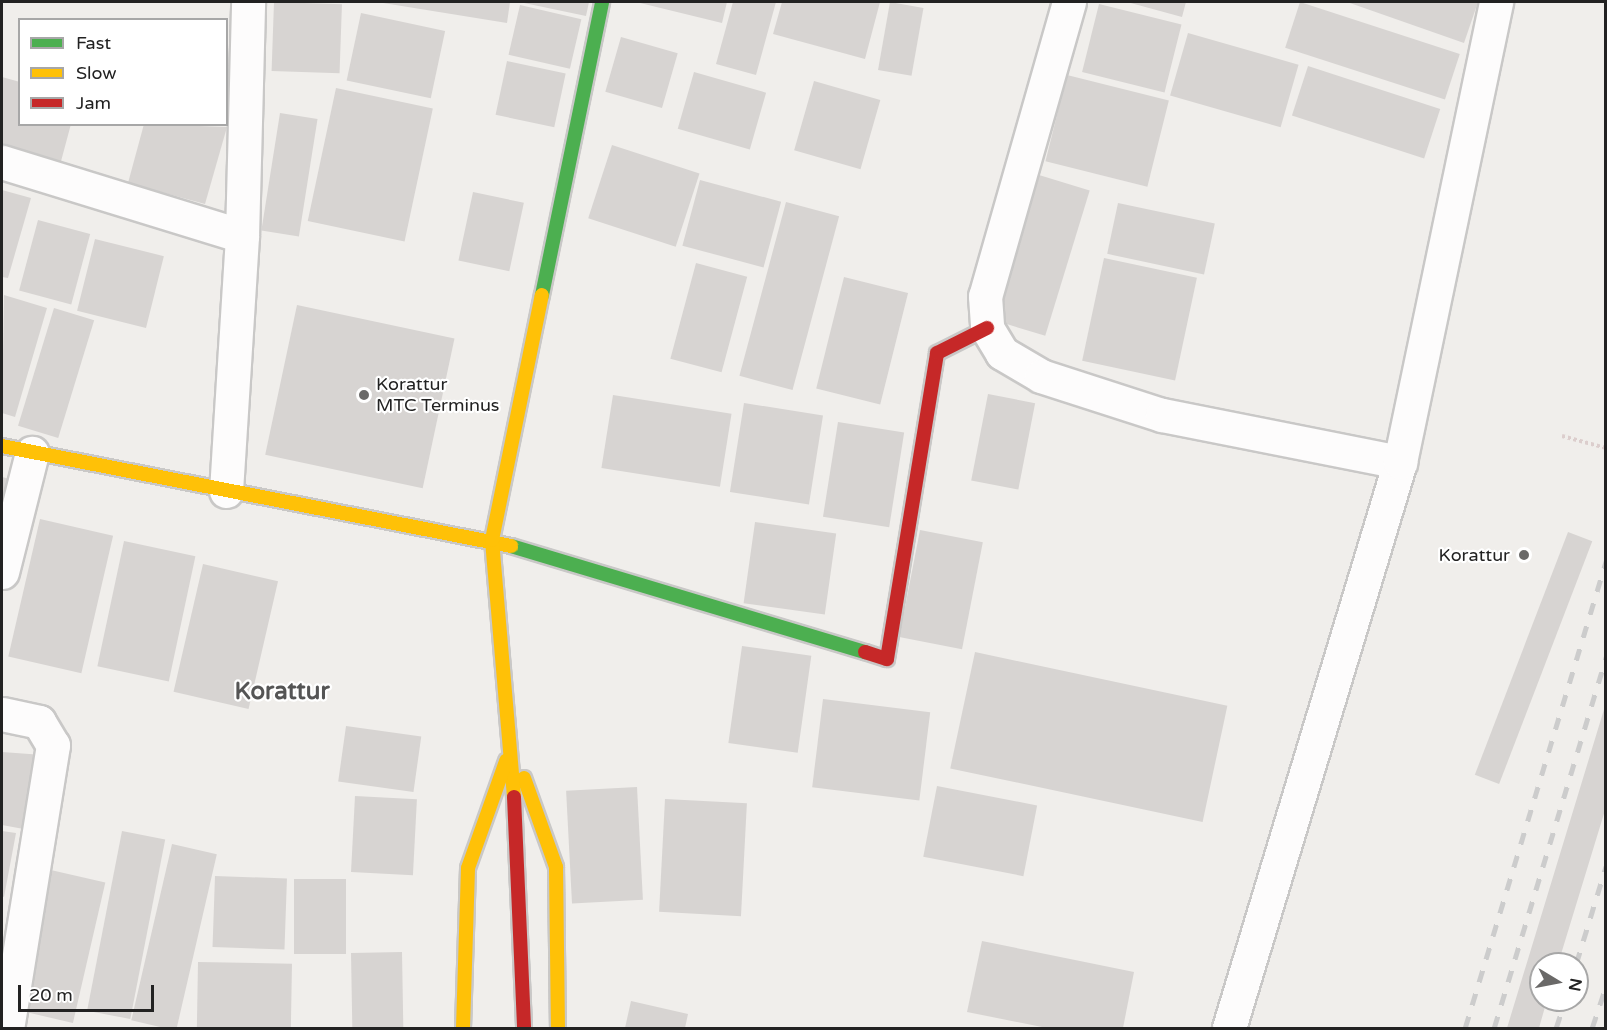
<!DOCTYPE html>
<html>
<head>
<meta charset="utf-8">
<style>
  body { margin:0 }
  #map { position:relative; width:1607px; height:1030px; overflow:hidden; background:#f0eeeb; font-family:"Varela Round",sans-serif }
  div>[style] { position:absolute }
  .building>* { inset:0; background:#d7d4d2; transform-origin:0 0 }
  .path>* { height:4px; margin-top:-2px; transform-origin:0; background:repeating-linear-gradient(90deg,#dccecd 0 3px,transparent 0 6px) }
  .roads { filter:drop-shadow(2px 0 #c9c8c7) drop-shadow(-2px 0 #c9c8c7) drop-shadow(0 2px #c9c8c7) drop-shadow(0 -2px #c9c8c7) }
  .street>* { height:33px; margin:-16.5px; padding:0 16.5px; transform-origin:16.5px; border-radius:16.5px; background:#fdfcfc }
  .fast>* { height:14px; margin:-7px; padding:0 7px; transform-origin:7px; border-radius:7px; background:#4caf50 }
  .slow>* { height:14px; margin:-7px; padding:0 7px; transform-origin:7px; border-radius:7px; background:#ffc107 }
  .jam>* { height:14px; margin:-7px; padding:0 7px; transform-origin:7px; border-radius:7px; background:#c62828 }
  .rail>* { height:4.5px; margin-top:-2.25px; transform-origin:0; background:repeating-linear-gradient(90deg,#ccc 0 12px,transparent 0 24px) }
  .dots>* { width:16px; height:16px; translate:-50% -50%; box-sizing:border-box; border:3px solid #fff; border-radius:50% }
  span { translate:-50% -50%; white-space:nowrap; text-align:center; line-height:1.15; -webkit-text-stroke:4.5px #fff; paint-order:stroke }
  .poi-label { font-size:18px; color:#222 }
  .left { translate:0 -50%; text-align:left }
  .right { translate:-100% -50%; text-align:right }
  .district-label { font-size:24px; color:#555; font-weight:700 }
  .frame { position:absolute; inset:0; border:3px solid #222; pointer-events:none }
  .legend { position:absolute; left:18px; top:18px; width:210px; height:108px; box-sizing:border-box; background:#fff; border:2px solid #a7a7a7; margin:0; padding:8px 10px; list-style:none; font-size:18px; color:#222 }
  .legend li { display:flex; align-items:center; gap:12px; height:30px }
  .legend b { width:30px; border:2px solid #a7a7a7 }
  .north { position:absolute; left:1529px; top:952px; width:60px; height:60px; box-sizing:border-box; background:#fff; border:2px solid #a7a7a7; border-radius:50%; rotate:100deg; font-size:16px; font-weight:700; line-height:24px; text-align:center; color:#222 }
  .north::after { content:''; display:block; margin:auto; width:21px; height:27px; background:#6a6968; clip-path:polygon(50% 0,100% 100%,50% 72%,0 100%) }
  .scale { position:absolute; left:18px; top:985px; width:136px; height:27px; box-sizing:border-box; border:3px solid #222; border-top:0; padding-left:8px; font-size:18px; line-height:21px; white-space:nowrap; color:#222; -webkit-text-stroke:4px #fff; paint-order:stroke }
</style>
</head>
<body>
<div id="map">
  <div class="building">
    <div style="left:274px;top:2px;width:68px;height:69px;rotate:2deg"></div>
    <div style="clip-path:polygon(377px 2px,510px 2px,507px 23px)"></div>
    <div style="clip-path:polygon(636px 2px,727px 2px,722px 23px)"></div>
    <div style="clip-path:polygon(733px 2px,776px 2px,756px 75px,716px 64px)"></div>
    <div style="clip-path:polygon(782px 2px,880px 2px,865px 59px,773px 34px)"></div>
    <div style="left:890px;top:2px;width:34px;height:69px;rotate:10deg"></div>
    <div style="clip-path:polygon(1127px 2px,1186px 2px,1182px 17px)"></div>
    <div style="left:1300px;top:2px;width:168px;height:48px;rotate:18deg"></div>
    <div style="clip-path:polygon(1347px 2px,1478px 2px,1464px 43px)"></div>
    <div style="clip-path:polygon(524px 3px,524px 2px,589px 2px,586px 16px)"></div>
    <div style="left:1099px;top:4px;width:85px;height:70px;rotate:14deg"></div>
    <div style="left:520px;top:5px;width:63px;height:51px;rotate:13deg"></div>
    <div style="left:361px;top:13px;width:86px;height:69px;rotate:12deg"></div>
    <div style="left:1188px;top:33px;width:115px;height:65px;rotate:16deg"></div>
    <div style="left:621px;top:37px;width:59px;height:57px;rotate:16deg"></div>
    <div style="left:507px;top:61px;width:60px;height:55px;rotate:12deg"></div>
    <div style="left:1308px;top:66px;width:139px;height:52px;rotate:18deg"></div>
    <div style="left:694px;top:72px;width:75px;height:59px;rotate:16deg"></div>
    <div style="left:1067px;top:75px;width:105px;height:89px;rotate:14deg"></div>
    <div style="clip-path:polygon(2px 77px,20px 82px,20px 124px,71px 124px,60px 165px,2px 149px)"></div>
    <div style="left:814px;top:81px;width:69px;height:72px;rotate:16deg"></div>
    <div style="left:336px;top:88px;width:99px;height:136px;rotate:12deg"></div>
    <div style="left:280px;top:113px;width:38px;height:119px;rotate:9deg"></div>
    <div style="clip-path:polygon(144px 124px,227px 127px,205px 204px,128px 183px)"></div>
    <div style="left:612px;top:145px;width:92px;height:77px;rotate:18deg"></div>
    <div style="left:1039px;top:175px;width:53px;height:152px;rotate:17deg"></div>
    <div style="left:700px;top:180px;width:84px;height:68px;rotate:15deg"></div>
    <div style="clip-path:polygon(2px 190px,31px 198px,8px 278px,2px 277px)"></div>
    <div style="left:473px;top:192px;width:52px;height:70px;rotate:12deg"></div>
    <div style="left:786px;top:202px;width:55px;height:180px;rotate:15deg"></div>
    <div style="left:1118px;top:203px;width:99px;height:52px;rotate:12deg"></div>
    <div style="left:38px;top:220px;width:54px;height:73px;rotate:15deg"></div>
    <div style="left:95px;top:239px;width:71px;height:74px;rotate:14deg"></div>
    <div style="left:1104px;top:258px;width:95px;height:105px;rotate:12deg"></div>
    <div style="left:696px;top:263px;width:53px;height:99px;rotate:15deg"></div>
    <div style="left:844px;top:277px;width:66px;height:115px;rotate:14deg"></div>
    <div style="clip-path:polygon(4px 295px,47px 308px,15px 417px,2px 413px)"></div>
    <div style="left:297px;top:305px;width:161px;height:153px;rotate:12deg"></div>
    <div style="left:54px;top:308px;width:42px;height:123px;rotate:17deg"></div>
    <div style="left:988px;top:394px;width:48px;height:88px;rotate:11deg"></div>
    <div style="left:613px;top:395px;width:120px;height:74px;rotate:9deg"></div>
    <div style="left:744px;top:403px;width:80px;height:90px;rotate:9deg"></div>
    <div style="left:838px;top:422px;width:67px;height:96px;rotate:9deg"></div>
    <div style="clip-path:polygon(2px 477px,10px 479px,2px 506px)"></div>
    <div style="left:40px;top:519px;width:75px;height:141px;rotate:13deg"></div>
    <div style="left:755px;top:522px;width:82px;height:82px;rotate:8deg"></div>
    <div style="left:920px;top:530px;width:64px;height:109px;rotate:11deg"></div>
    <div style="left:1568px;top:532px;width:26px;height:260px;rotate:21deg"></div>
    <div style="left:124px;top:541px;width:73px;height:128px;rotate:12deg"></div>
    <div style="left:203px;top:564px;width:77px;height:131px;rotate:13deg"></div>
    <div style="left:742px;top:646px;width:70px;height:98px;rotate:8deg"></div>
    <div style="left:975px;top:652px;width:258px;height:119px;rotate:12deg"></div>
    <div style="left:823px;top:699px;width:108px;height:89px;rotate:7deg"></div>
    <div style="clip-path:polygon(1605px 706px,1606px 807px,1558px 964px,1541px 964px,1541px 1000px,1547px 1000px,1539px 1028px,1507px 1028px)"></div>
    <div style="left:346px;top:726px;width:76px;height:56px;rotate:8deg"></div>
    <div style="clip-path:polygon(2px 752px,43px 755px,29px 830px,2px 825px)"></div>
    <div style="left:937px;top:786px;width:102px;height:72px;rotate:11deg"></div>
    <div style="left:637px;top:787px;width:113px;height:71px;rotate:87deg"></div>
    <div style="left:355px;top:796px;width:62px;height:76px;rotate:3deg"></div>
    <div style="left:665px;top:799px;width:82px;height:113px;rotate:3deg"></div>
    <div style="clip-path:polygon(2px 831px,16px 833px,4px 897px,2px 896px)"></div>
    <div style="left:122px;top:831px;width:44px;height:183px;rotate:11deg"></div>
    <div style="left:172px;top:844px;width:46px;height:181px;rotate:13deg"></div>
    <div style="left:42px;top:868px;width:65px;height:144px;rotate:13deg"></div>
    <div style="left:215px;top:876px;width:72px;height:71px;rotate:2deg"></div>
    <div style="left:346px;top:879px;width:75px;height:52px;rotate:90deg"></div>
    <div style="clip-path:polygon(982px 941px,1134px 972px,1123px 1028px,1047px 1028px,967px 1012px)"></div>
    <div style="left:402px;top:952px;width:76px;height:51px;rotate:89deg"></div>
    <div style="left:198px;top:962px;width:94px;height:66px;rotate:1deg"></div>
    <div style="clip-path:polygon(631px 1001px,688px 1014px,685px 1028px,625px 1028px)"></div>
  </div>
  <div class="path">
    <div style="left:1562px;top:436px;width:46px;rotate:15.3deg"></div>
  </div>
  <div class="roads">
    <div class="street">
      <div style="left:1069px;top:2px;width:306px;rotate:105.9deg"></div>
      <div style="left:985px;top:296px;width:32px;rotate:86deg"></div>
      <div style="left:987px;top:328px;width:29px;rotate:59deg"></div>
      <div style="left:1002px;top:353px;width:45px;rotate:30.5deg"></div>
      <div style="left:1041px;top:376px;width:127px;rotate:17.9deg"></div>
      <div style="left:1162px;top:415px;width:243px;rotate:11.2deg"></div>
      <div style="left:2px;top:162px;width:251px;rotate:17.1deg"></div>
      <div style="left:226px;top:491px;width:256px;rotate:-86.4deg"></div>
      <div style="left:242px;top:236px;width:234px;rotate:-88.5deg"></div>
      <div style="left:2px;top:572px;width:123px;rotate:-75.9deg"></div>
      <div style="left:2px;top:714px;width:38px;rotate:12deg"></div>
      <div style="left:39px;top:722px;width:27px;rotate:59deg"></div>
      <div style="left:53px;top:745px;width:287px;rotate:99.2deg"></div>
      <div style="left:1229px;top:1028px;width:591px;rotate:-73.19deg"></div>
      <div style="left:1400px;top:462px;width:470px;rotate:-78.2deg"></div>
    </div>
    <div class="fast">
      <div style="left:542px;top:295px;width:299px;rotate:-78.4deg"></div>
      <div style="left:511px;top:546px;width:370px;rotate:16.7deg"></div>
    </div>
    <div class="slow">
      <div style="left:2px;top:446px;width:519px;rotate:11.11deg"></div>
      <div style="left:524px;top:778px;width:95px;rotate:70.2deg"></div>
      <div style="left:556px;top:867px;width:161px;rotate:89.3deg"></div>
      <div style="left:514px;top:797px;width:258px;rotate:-94.9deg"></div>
      <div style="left:492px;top:540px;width:250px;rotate:-78.5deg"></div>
      <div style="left:463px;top:1028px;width:160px;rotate:-88.2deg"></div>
      <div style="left:468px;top:868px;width:114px;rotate:-70.4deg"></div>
    </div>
    <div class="jam">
      <div style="left:865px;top:652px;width:23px;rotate:18deg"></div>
      <div style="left:887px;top:659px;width:310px;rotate:-80.7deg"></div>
      <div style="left:937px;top:353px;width:56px;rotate:-26.6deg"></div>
      <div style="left:514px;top:797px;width:231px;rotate:87.5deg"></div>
    </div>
  </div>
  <div class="rail">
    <div style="left:1576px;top:964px;width:102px;rotate:-73deg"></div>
    <div style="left:1465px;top:1028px;width:489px;rotate:-73.2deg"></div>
    <div style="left:1494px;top:1028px;width:388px;rotate:-73.2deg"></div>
    <div style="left:1556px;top:1028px;width:29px;rotate:-72deg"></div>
    <div style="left:1592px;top:1028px;width:44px;rotate:-71.6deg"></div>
  </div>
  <div class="dots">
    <div style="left:364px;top:395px;background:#6a6968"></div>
    <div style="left:1524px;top:555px;background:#6a6968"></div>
  </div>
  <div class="poi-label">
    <span class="left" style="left:376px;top:395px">Korattur<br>MTC Terminus</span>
    <span class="right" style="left:1510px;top:555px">Korattur</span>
  </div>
  <div class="district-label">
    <span style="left:282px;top:692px">Korattur</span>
  </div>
  <div class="frame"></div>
  <ul class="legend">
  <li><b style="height:8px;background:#4caf50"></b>Fast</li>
  <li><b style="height:8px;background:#ffc107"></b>Slow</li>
  <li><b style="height:8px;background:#c62828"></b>Jam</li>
  </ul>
  <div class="north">N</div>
  <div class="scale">20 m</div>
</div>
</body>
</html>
